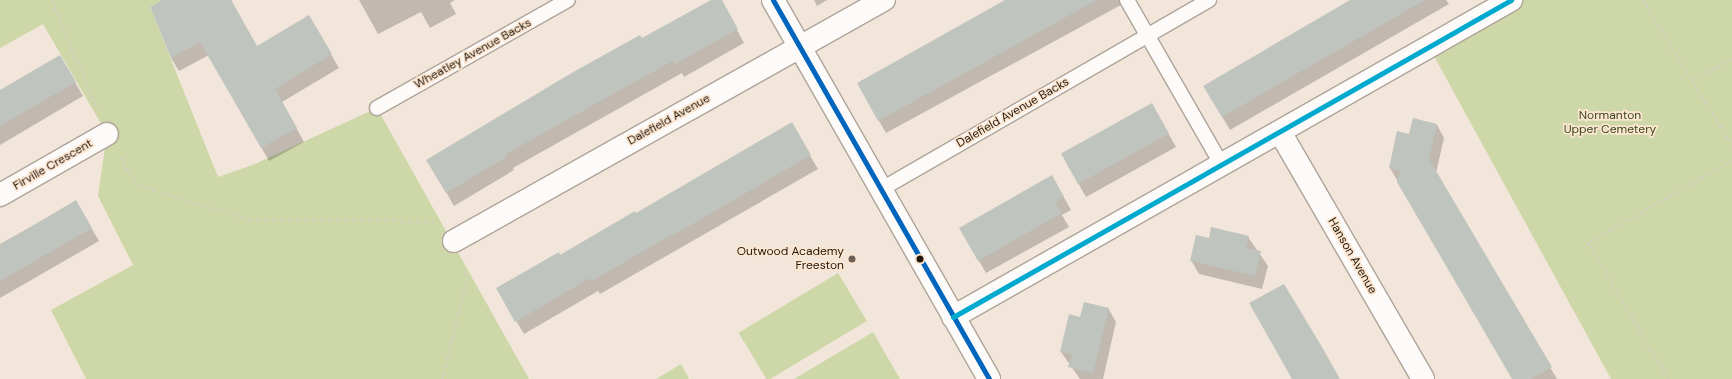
<!DOCTYPE html>
<html>
<head>
<meta charset="utf-8">
<style>
  body { margin:0 }
  #map { position:relative; width:1732px; height:379px; overflow:hidden; background:#f2e6db; font-family:"DM Sans",sans-serif }
  div>[style] { position:absolute }
  .green>* { inset:0; background:#cdd7a8; transform-origin:0 0 }
  .shadow>* { inset:0; background:#0003 }
  .building>* { inset:0; background:#bfc4be; transform-origin:0 0 }
  .path>* { height:2.5px; margin-top:-1.25px; transform-origin:0; background:repeating-linear-gradient(90deg,#d0cbc8 0 1px,transparent 0 4px) }
  .roads { filter:drop-shadow(1px 0 #afa398) drop-shadow(-1px 0 #afa398) drop-shadow(0 1px #afa398) drop-shadow(0 -1px #afa398) }
  .service>* { height:14px; margin:-7px; padding:0 7px; transform-origin:7px; border-radius:7px; background:#fdfbfa }
  .minor>* { height:22px; margin:-11px; padding:0 11px; transform-origin:11px; border-radius:11px; background:#fdfbfa }
  .bus-1>* { height:5px; margin:-2.5px; padding:0 2.5px; transform-origin:2.5px; border-radius:2.5px; background:#0065bd }
  .bus-2>* { height:5px; margin:-2.5px; padding:0 2.5px; transform-origin:2.5px; border-radius:2.5px; background:#00a9ce }
  .dots>* { width:11px; height:11px; translate:-50% -50%; box-sizing:border-box; border:2px solid #fce6d1; border-radius:50% }
  span { translate:-50% -50%; white-space:nowrap; text-align:center; line-height:1.15; -webkit-text-stroke:3.5px #fce6d1; paint-order:stroke }
  .street-label { font-size:12px; color:#23170a }
  .park-label { font-size:12px; color:#37461a }
  .poi-label { font-size:12px; color:#23170a }
  .right { translate:-100% -50%; text-align:right }
</style>
</head>
<body>
<div id="map">
  <div class="green">
    <div style="clip-path:polygon(0 0,162px 0,150px 7px,218px 177px,255px 164px,377px 108px,529px 379px,86px 379px,51px 310px,133px 265px,98px 196px,107px 134px,43px 24px,0 48px)"></div>
    <div style="clip-path:polygon(1511px 0,1732px 0,1732px 379px,1611px 379px,1429px 47px)"></div>
    <div style="left:838px;top:273px;width:56px;height:116px;rotate:59deg"></div>
    <div style="clip-path:polygon(873px 332px,900px 379px,794px 379px)"></div>
    <div style="clip-path:polygon(681px 364px,689px 379px,656px 379px)"></div>
  </div>
  <div class="shadow">
    <div style="clip-path:polygon(164px 0,231px 0,257px 47px,308px 16px,339px 68px,282px 102px,304px 142px,269px 161px,209px 55px,179px 71px,171px 58px)"></div>
    <div style="clip-path:polygon(359px 0,455px 0,450px 3px,456px 14px,430px 28px,421px 12px,378px 34px)"></div>
    <div style="clip-path:polygon(713px 0,721px 0,744px 43px,684px 77px,682px 73px,513px 168px,514px 170px,454px 206px,428px 160px)"></div>
    <div style="clip-path:polygon(814px 0,827px 0,817px 6px)"></div>
    <div style="clip-path:polygon(1010px 0,1130px 0,886px 133px,858px 84px)"></div>
    <div style="clip-path:polygon(1353px 0,1446px 0,1449px 4px,1230px 130px,1204px 86px)"></div>
    <div style="clip-path:polygon(60px 56px,83px 96px,0 145px,0 91px)"></div>
    <div style="clip-path:polygon(1152px 105px,1176px 147px,1086px 197px,1066px 162px)"></div>
    <div style="clip-path:polygon(791px 124px,818px 169px,600px 294px,598px 291px,524px 334px,497px 289px,636px 215px)"></div>
    <div style="clip-path:polygon(1437px 125px,1444px 138px,1436px 173px,1557px 379px,1514px 379px,1390px 168px,1410px 135px)"></div>
    <div style="clip-path:polygon(1052px 176px,1071px 210px,1062px 215px,1069px 227px,986px 273px,960px 228px)"></div>
    <div style="clip-path:polygon(76px 202px,99px 241px,0 298px,0 244px)"></div>
    <div style="clip-path:polygon(1248px 237px,1268px 266px,1262px 289px,1199px 274px,1191px 260px,1209px 240px)"></div>
    <div style="clip-path:polygon(1108px 308px,1116px 322px,1103px 379px,1080px 379px,1061px 352px,1081px 318px)"></div>
  </div>
  <div class="building">
    <div style="clip-path:polygon(162px 0,231px 0,257px 46px,309px 15px,332px 54px,275px 89px,297px 128px,261px 148px,200px 42px,171px 58px,150px 7px)"></div>
    <div style="clip-path:polygon(711px 0,722px 0,738px 29px,675px 64px,673px 61px,627px 86px,506px 154px,508px 156px,446px 193px,426px 160px,575px 71px,640px 35px,642px 38px)"></div>
    <div style="clip-path:polygon(1005px 0,1097px 0,878px 121px,857px 83px)"></div>
    <div style="clip-path:polygon(1350px 0,1425px 0,1222px 117px,1203px 86px)"></div>
    <div style="clip-path:polygon(60px 55px,76px 82px,0 126px,0 90px)"></div>
    <div style="left:1152px;top:103px;width:35px;height:104px;rotate:61deg"></div>
    <div style="clip-path:polygon(1413px 118px,1437px 124px,1429px 159px,1552px 367px,1531px 379px,1512px 379px,1397px 182px,1400px 171px,1389px 168px,1397px 131px,1409px 134px)"></div>
    <div style="clip-path:polygon(792px 122px,811px 155px,672px 236px,671px 235px,592px 281px,590px 278px,515px 322px,496px 288px,559px 252px,560px 255px,635px 211px,636px 213px)"></div>
    <div style="clip-path:polygon(1052px 175px,1064px 197px,1055px 202px,1062px 213px,978px 261px,959px 228px)"></div>
    <div style="clip-path:polygon(76px 200px,92px 228px,0 281px,0 245px)"></div>
    <div style="clip-path:polygon(1211px 227px,1249px 236px,1246px 248px,1261px 251px,1255px 276px,1190px 261px,1196px 235px,1209px 238px)"></div>
    <div style="clip-path:polygon(1284px 284px,1322px 347px,1340px 379px,1292px 379px,1249px 303px)"></div>
    <div style="clip-path:polygon(1084px 302px,1109px 308px,1093px 373px,1068px 367px,1072px 354px,1060px 352px,1069px 314px,1080px 317px)"></div>
  </div>
  <div class="path">
    <div style="left:52px;top:0;width:117px;rotate:67.4deg"></div>
    <div style="left:1643px;top:0;width:170px;rotate:58.5deg"></div>
    <div style="left:1692px;top:81px;width:46px;rotate:-29.9deg"></div>
    <div style="left:121px;top:158px;width:31px;rotate:59deg"></div>
    <div style="left:137px;top:185px;width:116px;rotate:17deg"></div>
    <div style="left:248px;top:219px;width:187px;rotate:0.6deg"></div>
    <div style="left:442px;top:379px;width:104px;rotate:-76.1deg"></div>
    <div style="left:467px;top:278px;width:12px;rotate:-110deg"></div>
    <div style="left:1668px;top:379px;width:158px;rotate:-120.5deg"></div>
    <div style="left:1588px;top:243px;width:166px;rotate:-30deg"></div>
  </div>
  <div class="roads">
    <div class="service">
      <div style="left:1127px;top:0;width:190px;rotate:60.1deg"></div>
      <div style="left:377px;top:108px;width:219px;rotate:-29.5deg"></div>
      <div style="left:880px;top:190px;width:380px;rotate:-30deg"></div>
    </div>
    <div class="minor">
      <div style="left:773px;top:0;width:436px;rotate:60.3deg"></div>
      <div style="left:1280px;top:132px;width:285px;rotate:59.9deg"></div>
      <div style="left:0;top:195px;width:123px;rotate:-29.7deg"></div>
      <div style="left:454px;top:241px;width:493px;rotate:-29.3deg"></div>
      <div style="left:953px;top:317px;width:642px;rotate:-29.6deg"></div>
    </div>
  </div>
  <div class="bus-1">
    <div style="left:773px;top:0;width:436px;rotate:60.3deg"></div>
  </div>
  <div class="bus-2">
    <div style="left:953px;top:317px;width:642px;rotate:-29.6deg"></div>
  </div>
  <div class="dots">
    <div style="left:852px;top:259px;background:#6b5f53"></div>
    <div style="left:920px;top:259px;background:#23170a"></div>
  </div>
  <div class="street-label">
    <span style="left:473px;top:54px;rotate:-29deg">Wheatley Avenue Backs</span>
    <span style="left:1013px;top:113px;rotate:-30deg">Dalefield Avenue Backs</span>
    <span style="left:669px;top:120px;rotate:-29deg">Dalefield Avenue</span>
    <span style="left:53px;top:165px;rotate:-30deg">Firville Crescent</span>
    <span style="left:1352px;top:256px;rotate:60deg">Hanson Avenue</span>
  </div>
  <div class="park-label">
    <span style="left:1610px;top:123px">Normanton<br>Upper Cemetery</span>
  </div>
  <div class="poi-label">
    <span class="right" style="left:844px;top:259px">Outwood Academy<br>Freeston</span>
  </div>
</div>
</body>
</html>
